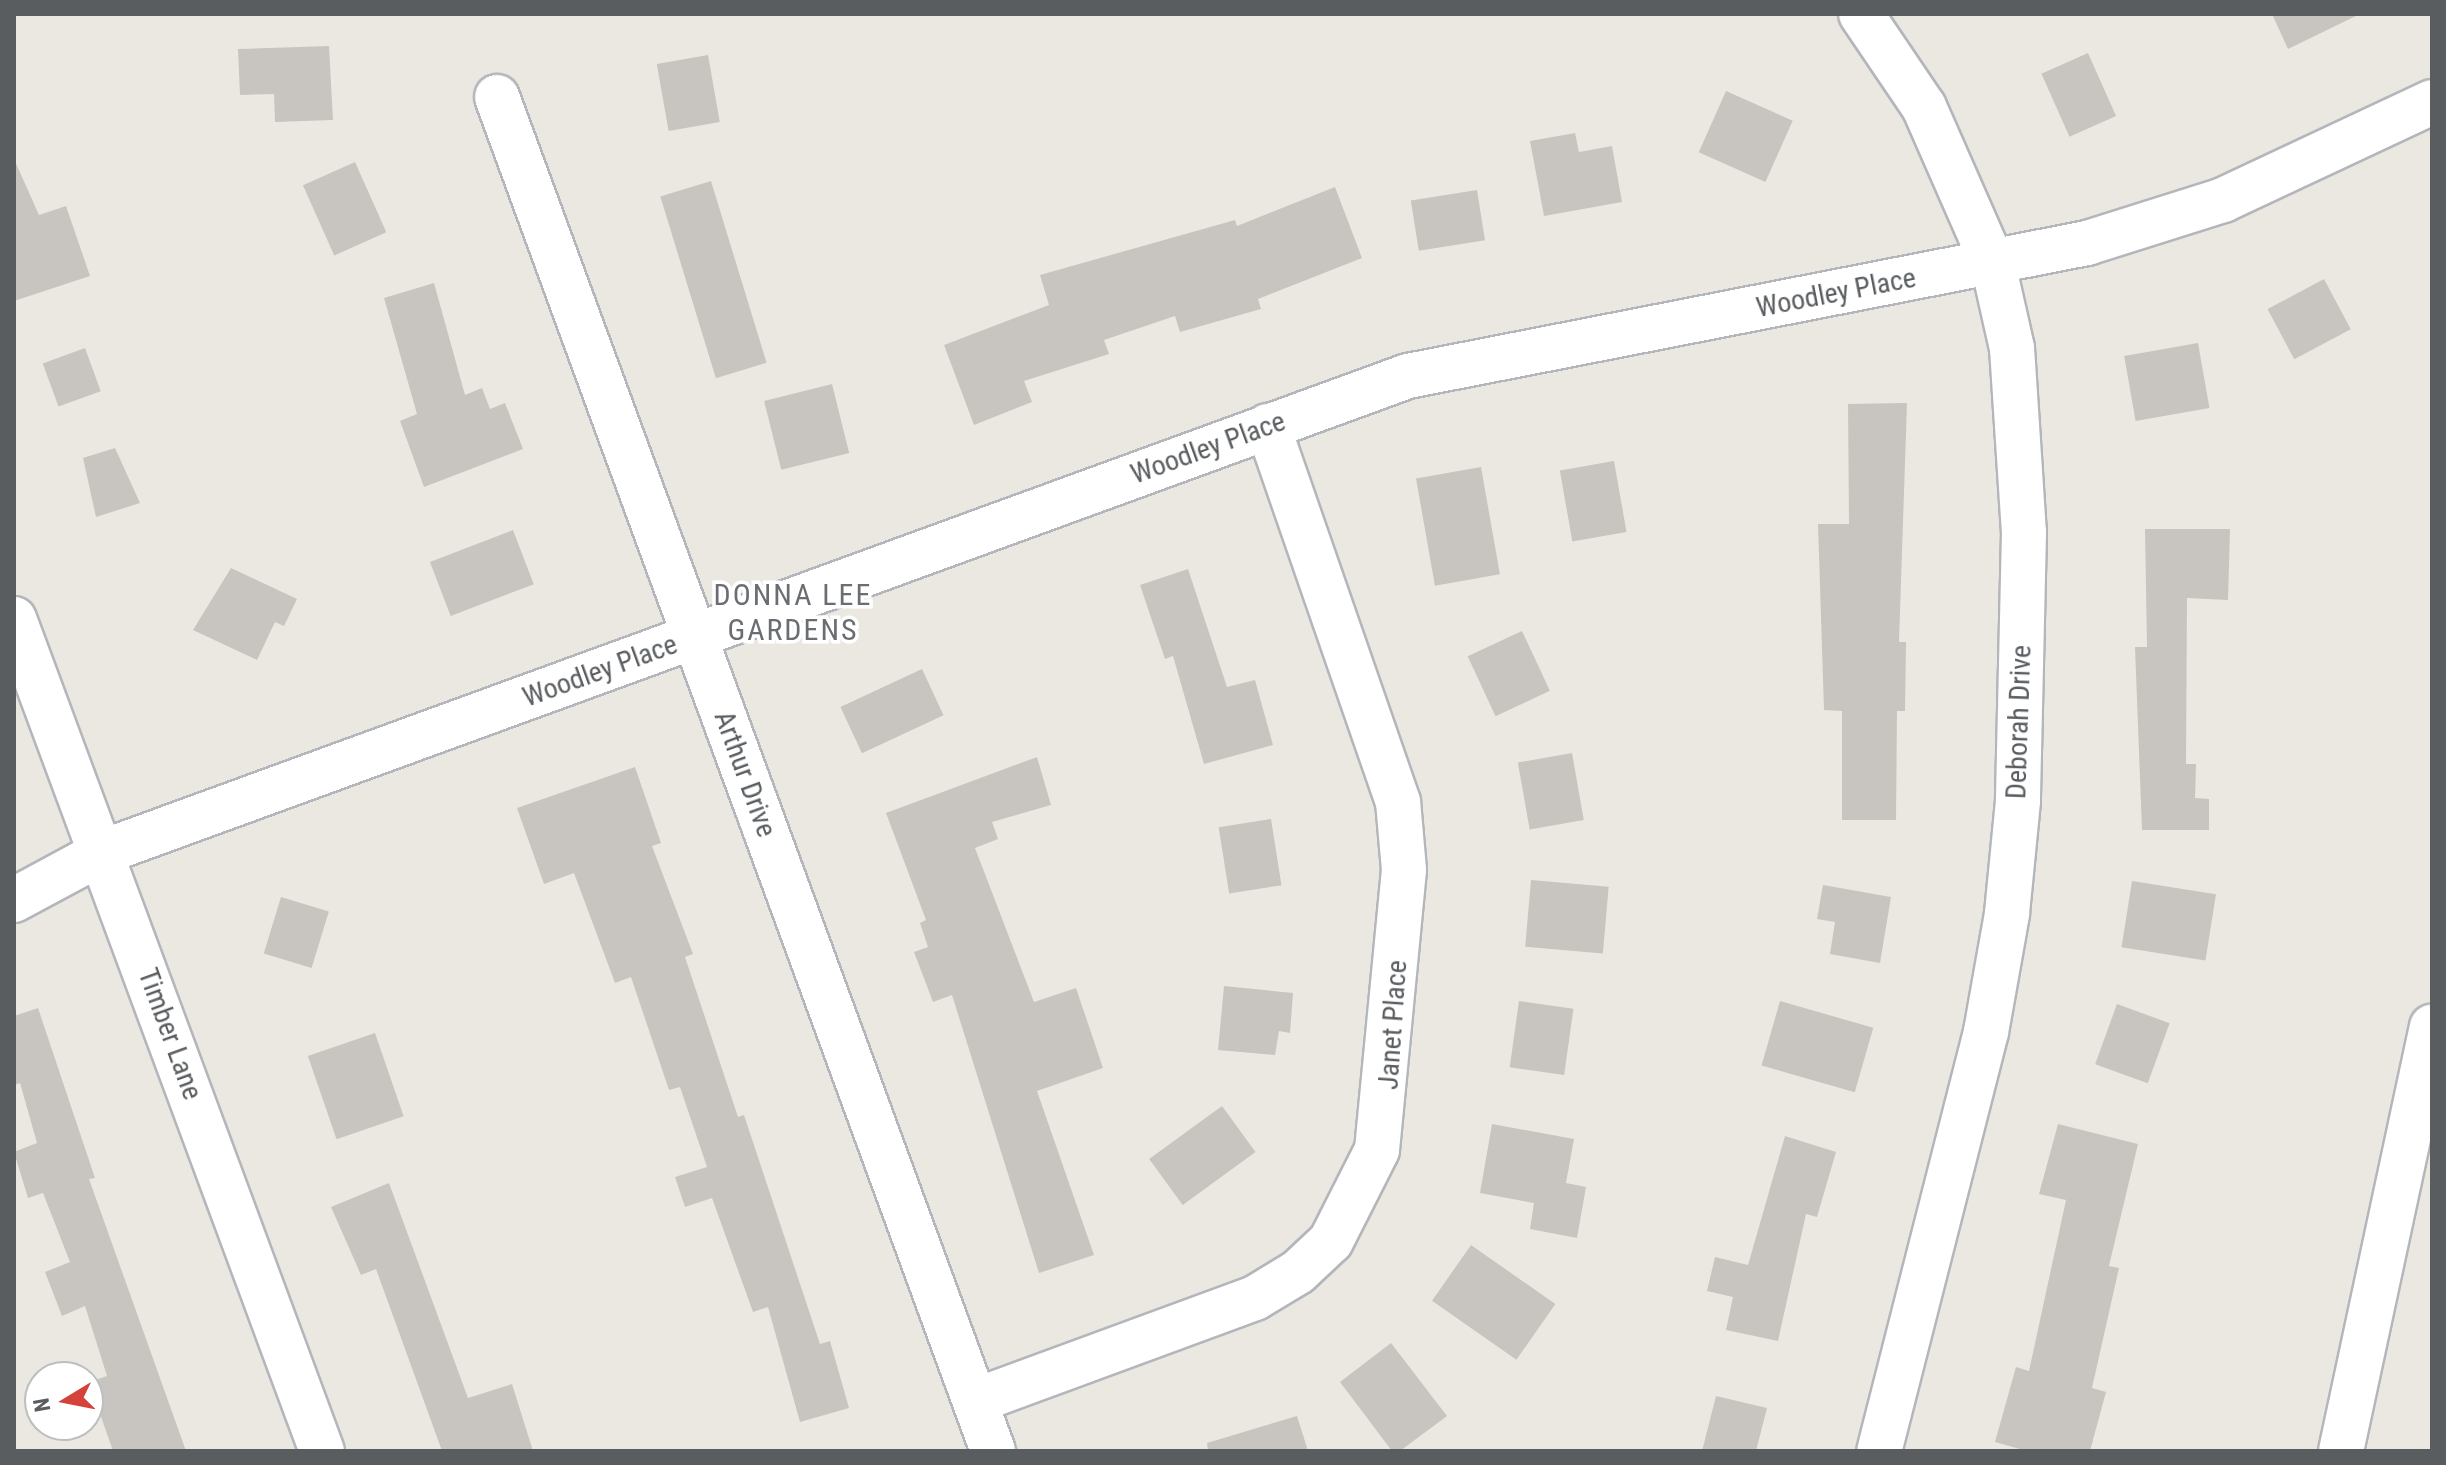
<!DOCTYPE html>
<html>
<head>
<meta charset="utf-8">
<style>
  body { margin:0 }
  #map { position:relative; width:2446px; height:1465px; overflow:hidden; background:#ebe8e1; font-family:"Roboto Condensed",sans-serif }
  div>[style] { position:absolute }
  .building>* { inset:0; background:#c8c5c0; transform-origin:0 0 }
  .roads { filter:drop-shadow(2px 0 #b3b6ba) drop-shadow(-2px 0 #b3b6ba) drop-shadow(0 2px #b3b6ba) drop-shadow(0 -2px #b3b6ba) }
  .minor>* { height:44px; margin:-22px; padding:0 22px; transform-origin:22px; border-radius:22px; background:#fff }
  span { translate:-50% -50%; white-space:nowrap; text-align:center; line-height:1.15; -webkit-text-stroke:7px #fff; paint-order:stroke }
  .street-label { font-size:28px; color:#595d60 }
  .neighbourhood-label { font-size:30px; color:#6a6e72; letter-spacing:2px }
  .frame { position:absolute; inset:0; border:16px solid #595d60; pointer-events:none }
  .north { position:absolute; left:24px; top:1361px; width:80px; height:80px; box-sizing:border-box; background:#fff; border:2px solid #bdbebf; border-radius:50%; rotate:260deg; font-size:22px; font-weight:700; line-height:32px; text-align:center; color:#595d60 }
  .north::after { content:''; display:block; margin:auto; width:28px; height:36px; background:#d5423c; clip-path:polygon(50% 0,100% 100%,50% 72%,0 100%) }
</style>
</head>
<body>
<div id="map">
  <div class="building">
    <div style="clip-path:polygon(2272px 14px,2360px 14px,2288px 49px)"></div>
    <div style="clip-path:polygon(329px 46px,333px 120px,275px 122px,274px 94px,240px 95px,238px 49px)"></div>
    <div style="left:2088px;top:53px;width:69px;height:51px;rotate:66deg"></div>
    <div style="left:708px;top:55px;width:68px;height:52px;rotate:80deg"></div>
    <div style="left:1726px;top:91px;width:73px;height:67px;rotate:24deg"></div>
    <div style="clip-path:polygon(1575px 133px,1579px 152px,1612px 146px,1622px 202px,1544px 216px,1530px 141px)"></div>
    <div style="clip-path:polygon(14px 159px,39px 215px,66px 206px,90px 276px,14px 301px)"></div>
    <div style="left:355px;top:162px;width:77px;height:57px;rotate:66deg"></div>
    <div style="left:711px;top:181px;width:190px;height:53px;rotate:73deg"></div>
    <div style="clip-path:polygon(1335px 187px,1362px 258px,1258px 299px,1261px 309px,1180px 332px,1175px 316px,1104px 340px,1109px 354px,1024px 381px,1032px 402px,974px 425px,944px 345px,1049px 305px,1040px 275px,1235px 220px,1237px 226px)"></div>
    <div style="left:1477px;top:190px;width:51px;height:67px;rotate:81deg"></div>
    <div style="left:2324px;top:279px;width:57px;height:64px;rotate:62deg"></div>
    <div style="clip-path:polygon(434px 283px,465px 395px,482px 388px,490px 409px,505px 403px,523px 449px,424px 487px,400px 421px,417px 414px,384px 298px)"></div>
    <div style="left:2198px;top:343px;width:66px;height:75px;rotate:80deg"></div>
    <div style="left:85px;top:348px;width:46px;height:45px;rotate:70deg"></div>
    <div style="left:832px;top:384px;width:71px;height:70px;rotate:76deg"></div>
    <div style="clip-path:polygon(1907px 403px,1899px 642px,1906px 642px,1905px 711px,1897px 711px,1896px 820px,1842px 820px,1842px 711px,1824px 710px,1818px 524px,1849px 524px,1848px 404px)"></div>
    <div style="clip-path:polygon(115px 448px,140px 503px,96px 517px,83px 458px)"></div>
    <div style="left:1614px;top:461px;width:72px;height:55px;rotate:80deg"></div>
    <div style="left:1481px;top:467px;width:109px;height:66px;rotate:80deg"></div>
    <div style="clip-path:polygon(2145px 529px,2230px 529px,2228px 600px,2187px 598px,2186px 764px,2196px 764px,2195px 798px,2209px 799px,2209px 830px,2142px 830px,2135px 647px,2147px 647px)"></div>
    <div style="left:513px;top:530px;width:58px;height:89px;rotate:69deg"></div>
    <div style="clip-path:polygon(231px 568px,297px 599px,284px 626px,275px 622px,257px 660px,193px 630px)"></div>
    <div style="clip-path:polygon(1188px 569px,1227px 687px,1255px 680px,1273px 745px,1204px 764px,1173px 656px,1165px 659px,1140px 585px)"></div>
    <div style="left:1522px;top:631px;width:66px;height:60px;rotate:65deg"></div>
    <div style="left:922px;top:669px;width:51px;height:90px;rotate:65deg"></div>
    <div style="left:1572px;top:753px;width:68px;height:55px;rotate:80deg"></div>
    <div style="clip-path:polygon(1037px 757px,1051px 805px,992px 822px,998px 839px,975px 848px,1034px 1002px,1076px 988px,1103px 1068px,1037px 1091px,1094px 1255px,1039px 1273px,952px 995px,933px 1002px,914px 952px,928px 947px,920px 923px,926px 920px,886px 813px)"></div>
    <div style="clip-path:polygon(635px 767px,661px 843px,652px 846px,693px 954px,685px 957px,738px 1117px,744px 1115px,820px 1344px,830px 1341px,849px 1408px,800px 1422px,768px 1307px,753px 1312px,712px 1198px,685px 1207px,675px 1177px,707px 1167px,680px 1087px,669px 1090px,631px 977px,615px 983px,574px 873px,544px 884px,517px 808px)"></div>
    <div style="left:1271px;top:819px;width:67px;height:53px;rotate:81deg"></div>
    <div style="left:1531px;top:880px;width:78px;height:67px;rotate:5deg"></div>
    <div style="left:2132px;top:881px;width:85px;height:67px;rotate:9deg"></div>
    <div style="clip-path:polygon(1823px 885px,1891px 897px,1880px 963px,1830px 954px,1835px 922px,1817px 919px)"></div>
    <div style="left:281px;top:897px;width:50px;height:59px;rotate:17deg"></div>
    <div style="clip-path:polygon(1224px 986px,1293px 993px,1290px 1033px,1279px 1031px,1275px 1055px,1218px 1050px)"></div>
    <div style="left:1519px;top:1001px;width:55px;height:67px;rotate:8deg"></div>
    <div style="left:1780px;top:1001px;width:97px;height:67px;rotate:16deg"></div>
    <div style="left:2117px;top:1004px;width:56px;height:64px;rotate:20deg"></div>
    <div style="clip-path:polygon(38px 1008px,95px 1178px,89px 1179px,186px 1451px,113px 1451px,89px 1382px,107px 1376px,85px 1306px,62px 1316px,45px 1272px,70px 1262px,43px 1193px,28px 1198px,14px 1152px,37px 1143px,20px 1083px,14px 1085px,14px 1016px)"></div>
    <div style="left:375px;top:1033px;width:88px;height:71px;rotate:71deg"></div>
    <div style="left:1222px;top:1106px;width:57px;height:90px;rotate:54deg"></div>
    <div style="clip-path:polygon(1492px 1124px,1574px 1139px,1566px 1183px,1586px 1187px,1577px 1238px,1530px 1229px,1534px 1203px,1480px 1193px)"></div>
    <div style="clip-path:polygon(2058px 1124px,2138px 1144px,2109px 1266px,2119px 1268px,2092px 1388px,2106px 1392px,2090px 1451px,2027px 1451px,1995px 1442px,2016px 1367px,2029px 1371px,2066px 1200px,2039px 1194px)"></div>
    <div style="clip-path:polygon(1785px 1136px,1836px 1152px,1817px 1217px,1806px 1214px,1778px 1341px,1726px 1330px,1733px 1297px,1707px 1291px,1715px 1257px,1748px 1265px)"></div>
    <div style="clip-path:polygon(389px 1183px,468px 1398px,512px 1384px,533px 1451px,442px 1451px,376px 1269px,361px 1275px,331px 1207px)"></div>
    <div style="left:1471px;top:1245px;width:103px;height:68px;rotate:35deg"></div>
    <div style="clip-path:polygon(1391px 1343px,1447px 1416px,1400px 1451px,1392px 1451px,1340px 1382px)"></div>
    <div style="clip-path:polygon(1716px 1396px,1767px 1408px,1756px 1451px,1702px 1451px)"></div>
    <div style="clip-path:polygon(1297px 1416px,1308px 1451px,1208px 1451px,1207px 1443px)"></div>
  </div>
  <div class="roads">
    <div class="minor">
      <div style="left:1861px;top:14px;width:112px;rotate:55.9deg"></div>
      <div style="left:1924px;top:107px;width:171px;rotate:66.3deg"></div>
      <div style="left:1993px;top:264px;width:86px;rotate:77.3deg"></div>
      <div style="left:2012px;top:348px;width:184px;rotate:86.3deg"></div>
      <div style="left:2024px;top:532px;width:269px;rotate:91.3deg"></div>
      <div style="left:2018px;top:801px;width:114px;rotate:95.6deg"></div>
      <div style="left:2007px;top:914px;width:120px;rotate:100.1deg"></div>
      <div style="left:1986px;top:1032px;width:432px;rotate:104.3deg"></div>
      <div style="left:497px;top:97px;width:1442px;rotate:69.88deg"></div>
      <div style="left:14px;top:619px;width:887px;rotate:69.69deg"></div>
      <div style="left:14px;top:900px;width:101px;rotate:-28.3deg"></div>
      <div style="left:103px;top:852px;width:1389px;rotate:-20.04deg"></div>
      <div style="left:1408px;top:376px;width:692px;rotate:-11.08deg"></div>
      <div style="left:2087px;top:243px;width:143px;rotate:-17.5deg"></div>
      <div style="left:2223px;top:200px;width:231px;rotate:-25.1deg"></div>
      <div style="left:975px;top:1401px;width:298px;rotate:-20.2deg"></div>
      <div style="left:1255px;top:1298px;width:50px;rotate:-31.2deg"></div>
      <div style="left:1298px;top:1272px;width:45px;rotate:-43.2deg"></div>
      <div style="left:1331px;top:1241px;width:102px;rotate:-63.2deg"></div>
      <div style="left:1377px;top:1150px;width:281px;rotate:-84.5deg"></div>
      <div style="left:1404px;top:870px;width:68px;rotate:-95deg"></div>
      <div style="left:1398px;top:802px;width:398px;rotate:-109.1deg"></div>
      <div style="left:2341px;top:1451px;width:434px;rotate:-77.9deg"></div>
    </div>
  </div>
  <div class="street-label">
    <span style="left:1836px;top:293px;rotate:-11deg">Woodley Place</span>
    <span style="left:1208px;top:448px;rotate:-20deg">Woodley Place</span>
    <span style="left:600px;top:671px;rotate:-20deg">Woodley Place</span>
    <span style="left:2019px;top:722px;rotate:-88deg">Deborah Drive</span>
    <span style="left:745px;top:774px;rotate:70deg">Arthur Drive</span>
    <span style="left:1393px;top:1025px;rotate:-86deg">Janet Place</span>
    <span style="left:170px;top:1034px;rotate:70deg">Timber Lane</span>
  </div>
  <div class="neighbourhood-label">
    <span style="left:793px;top:612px">DONNA LEE<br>GARDENS</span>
  </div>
  <div class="frame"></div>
  <div class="north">N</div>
</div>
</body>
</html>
